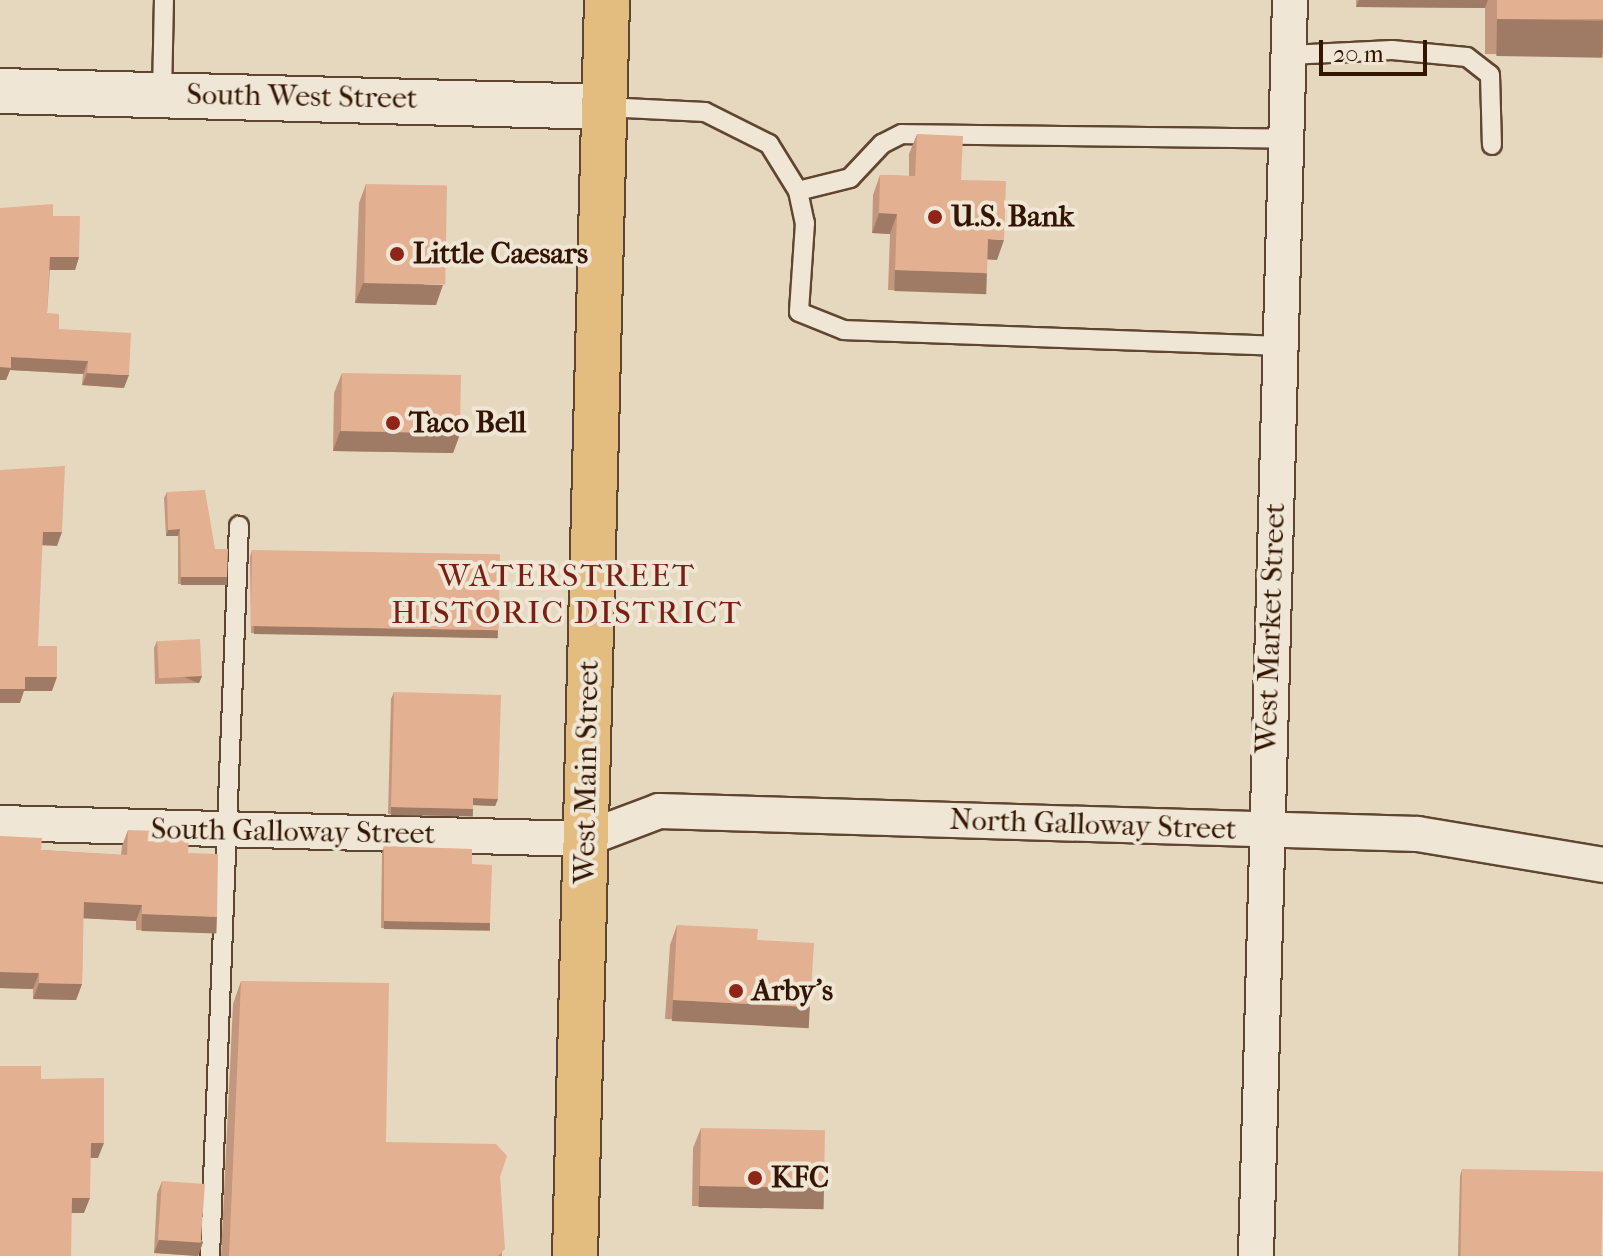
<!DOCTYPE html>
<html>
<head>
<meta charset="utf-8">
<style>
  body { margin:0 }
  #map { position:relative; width:1603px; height:1256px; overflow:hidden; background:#e6d8bf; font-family:"IM FELL French Canon",serif }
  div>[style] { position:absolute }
  .roads { filter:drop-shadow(2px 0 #604630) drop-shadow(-2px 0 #604630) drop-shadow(0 2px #604630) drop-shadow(0 -2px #604630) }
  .lane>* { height:18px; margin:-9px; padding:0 9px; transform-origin:9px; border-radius:9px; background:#efe6d5 }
  .street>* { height:34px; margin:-17px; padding:0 17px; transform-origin:17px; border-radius:17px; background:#efe6d5 }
  .secondary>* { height:44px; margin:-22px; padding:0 22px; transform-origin:22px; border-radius:22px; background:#efe6d5 }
  .primary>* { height:44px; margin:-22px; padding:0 22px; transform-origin:22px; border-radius:22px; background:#e3bc80 }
  .wall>* { inset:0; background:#c3977d }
  .shaded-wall>* { inset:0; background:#9f7b66; transform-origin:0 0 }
  .building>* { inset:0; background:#e3b091; transform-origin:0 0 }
  .dots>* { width:22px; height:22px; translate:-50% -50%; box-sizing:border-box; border:4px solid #efe6d5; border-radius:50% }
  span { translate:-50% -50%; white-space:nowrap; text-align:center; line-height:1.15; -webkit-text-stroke:8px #efe6d5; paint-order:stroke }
  .street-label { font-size:30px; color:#341501 }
  .poi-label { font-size:30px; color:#341501; font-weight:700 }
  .left { translate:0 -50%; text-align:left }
  .neighbourhood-label { font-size:32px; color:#7a1f14; letter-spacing:2px }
  .scale { position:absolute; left:1319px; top:40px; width:108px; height:36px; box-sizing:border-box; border:4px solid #341501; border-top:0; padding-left:10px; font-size:24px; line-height:28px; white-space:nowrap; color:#341501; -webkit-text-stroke:6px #efe6d5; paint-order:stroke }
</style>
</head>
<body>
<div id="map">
  <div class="roads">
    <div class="lane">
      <div style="left:1289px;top:55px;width:103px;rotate:-2.8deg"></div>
      <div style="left:1392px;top:50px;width:75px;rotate:5.3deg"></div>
      <div style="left:1467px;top:57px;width:29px;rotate:38deg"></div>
      <div style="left:1490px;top:75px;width:70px;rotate:88.4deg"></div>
      <div style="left:162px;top:94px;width:94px;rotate:-88.8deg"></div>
      <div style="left:605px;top:107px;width:100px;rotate:2.9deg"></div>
      <div style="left:705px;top:112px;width:72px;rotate:26.6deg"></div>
      <div style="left:769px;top:144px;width:55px;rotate:58.3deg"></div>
      <div style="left:798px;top:191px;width:33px;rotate:78deg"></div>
      <div style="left:805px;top:223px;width:89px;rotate:93.9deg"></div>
      <div style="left:799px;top:312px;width:48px;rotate:21.8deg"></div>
      <div style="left:844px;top:330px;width:436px;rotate:2.1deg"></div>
      <div style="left:798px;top:191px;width:54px;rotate:-14deg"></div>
      <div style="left:850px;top:178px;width:47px;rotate:-46.7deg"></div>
      <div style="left:882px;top:144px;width:22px;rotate:-27deg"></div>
      <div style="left:902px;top:134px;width:385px;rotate:0.7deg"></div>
      <div style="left:210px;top:1256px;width:731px;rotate:-87.73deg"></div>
    </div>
    <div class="street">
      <div style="left:0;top:823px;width:585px;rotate:1.57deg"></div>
      <div style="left:585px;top:839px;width:79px;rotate:-20.7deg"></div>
      <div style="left:659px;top:811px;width:759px;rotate:1.74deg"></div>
      <div style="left:1418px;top:834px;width:188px;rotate:9.5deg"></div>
      <div style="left:1256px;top:1256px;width:1256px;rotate:-88.45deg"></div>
    </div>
    <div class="secondary">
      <div style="left:0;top:91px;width:605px;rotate:1.51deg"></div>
    </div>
    <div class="primary">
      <div style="left:575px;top:1256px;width:1256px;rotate:-88.54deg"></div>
    </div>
  </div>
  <div class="wall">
    <div style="clip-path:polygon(1356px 0,1603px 0,1603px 55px,1485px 54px,1485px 8px,1356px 7px)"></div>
    <div style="clip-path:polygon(917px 134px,961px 180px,997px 260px,987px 259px,980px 293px,888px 290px,890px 234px,872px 233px,873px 195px,880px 175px,909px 176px,909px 154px)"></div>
    <div style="clip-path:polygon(366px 184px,436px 305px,355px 303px,359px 203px)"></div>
    <div style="clip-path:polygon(0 208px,53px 216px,79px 257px,75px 270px,50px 270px,47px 313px,59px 329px,124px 388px,82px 385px,83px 374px,10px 370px,6px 380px,0 380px)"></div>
    <div style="clip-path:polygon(342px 373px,460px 434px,453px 453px,333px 451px,334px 393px)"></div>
    <div style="clip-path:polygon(167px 492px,215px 549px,225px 584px,178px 584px,178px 536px,166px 536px,164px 498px)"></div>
    <div style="clip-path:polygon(252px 550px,498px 631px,495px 638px,251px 633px,250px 557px)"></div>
    <div style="clip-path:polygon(157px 641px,202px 676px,199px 683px,155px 684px,154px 648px)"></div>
    <div style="clip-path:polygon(394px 692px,498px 799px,495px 806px,473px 805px,470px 816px,388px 814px,391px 699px)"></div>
    <div style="clip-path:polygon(128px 830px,188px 853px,211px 933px,136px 930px,136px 921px,83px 918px,82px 984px,76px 1000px,33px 999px,33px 989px,0 988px,0 836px,41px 850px,121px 855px,122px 846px)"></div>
    <div style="clip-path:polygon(384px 846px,472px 864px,490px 923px,488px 930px,381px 928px,382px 853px)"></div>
    <div style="clip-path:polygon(677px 925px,757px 940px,810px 1007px,803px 1027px,665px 1019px,670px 945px)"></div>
    <div style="clip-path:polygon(241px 981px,386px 1142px,500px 1177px,502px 1256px,221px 1256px,233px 1004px)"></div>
    <div style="clip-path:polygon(701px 1128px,824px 1189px,817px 1209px,692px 1206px,693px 1148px)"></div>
    <div style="clip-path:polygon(1462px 1169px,1603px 1256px,1458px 1256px,1460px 1176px)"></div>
    <div style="clip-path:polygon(162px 1181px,203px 1242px,198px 1256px,154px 1253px,157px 1194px)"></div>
  </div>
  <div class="shaded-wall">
    <div style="clip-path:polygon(1359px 0,1488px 0,1485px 8px,1356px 7px)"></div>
    <div style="left:1497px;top:19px;width:106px;height:37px;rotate:1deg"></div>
    <div style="clip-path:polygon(879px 213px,897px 214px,890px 234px,872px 233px)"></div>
    <div style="clip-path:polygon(988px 239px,1004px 240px,997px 260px,981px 259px)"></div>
    <div style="clip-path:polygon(50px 257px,79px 257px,75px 270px,46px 270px)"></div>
    <div style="left:895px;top:270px;width:92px;height:21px;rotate:2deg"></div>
    <div style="clip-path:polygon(363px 283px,443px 285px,436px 305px,355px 303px)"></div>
    <div style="clip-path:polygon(11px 357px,88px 361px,83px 374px,10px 370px,6px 380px,0 380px,0 367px)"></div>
    <div style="clip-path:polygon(87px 373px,129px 375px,124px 388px,82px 385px)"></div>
    <div style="clip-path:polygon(340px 431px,460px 434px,453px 453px,333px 451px)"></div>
    <div style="clip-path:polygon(180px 529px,178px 536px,166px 536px,168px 530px)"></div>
    <div style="clip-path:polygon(43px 532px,62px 532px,57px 546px,38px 545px)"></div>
    <div style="left:181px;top:577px;width:46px;height:8px"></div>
    <div style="left:254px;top:626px;width:244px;height:8px;rotate:1deg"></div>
    <div style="left:202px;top:676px;width:8px;height:44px;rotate:113deg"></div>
    <div style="clip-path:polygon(25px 677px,57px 677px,52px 691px,24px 691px,20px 703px,0 703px,0 689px)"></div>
    <div style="clip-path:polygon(473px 798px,498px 799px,495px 806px,471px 805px)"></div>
    <div style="left:391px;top:807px;width:82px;height:8px;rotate:1deg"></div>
    <div style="clip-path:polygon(84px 902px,142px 905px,136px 921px,78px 918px)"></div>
    <div style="left:142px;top:914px;width:75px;height:17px;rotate:2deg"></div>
    <div style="left:384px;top:921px;width:106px;height:8px;rotate:1deg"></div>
    <div style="clip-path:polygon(0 972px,39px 973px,33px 989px,0 988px)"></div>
    <div style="clip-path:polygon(39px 983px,82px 984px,76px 1000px,33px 999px)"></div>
    <div style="left:673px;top:1000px;width:137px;height:21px;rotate:3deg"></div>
    <div style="clip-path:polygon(91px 1143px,104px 1143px,98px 1158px,85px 1158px)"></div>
    <div style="left:699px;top:1186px;width:125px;height:21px;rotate:1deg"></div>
    <div style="clip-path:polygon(72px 1198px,90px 1198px,84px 1213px,67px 1213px)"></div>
    <div style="clip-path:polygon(159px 1240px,203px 1242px,198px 1256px,154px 1253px)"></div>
  </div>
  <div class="building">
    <div style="left:1497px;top:0;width:106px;height:19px"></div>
    <div style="clip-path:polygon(917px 134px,963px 136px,961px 180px,1006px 181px,1004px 240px,988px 239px,987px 273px,895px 270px,897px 214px,879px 213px,880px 175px,915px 176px)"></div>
    <div style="left:366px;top:184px;width:81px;height:99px;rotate:1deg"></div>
    <div style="clip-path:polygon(53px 204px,53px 216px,80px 216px,79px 257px,50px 257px,47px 313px,59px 314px,59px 329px,131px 333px,129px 375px,87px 373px,88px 361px,11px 357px,11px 368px,0 367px,0 208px)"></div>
    <div style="left:342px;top:373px;width:119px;height:58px;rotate:1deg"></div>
    <div style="clip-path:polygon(65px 466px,62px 532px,43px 532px,38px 646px,57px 646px,57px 677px,25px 677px,25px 689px,0 689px,0 470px)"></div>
    <div style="clip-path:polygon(205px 490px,215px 549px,228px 549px,227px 577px,181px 577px,180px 529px,168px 530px,167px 492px)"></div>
    <div style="left:252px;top:550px;width:248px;height:76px;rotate:1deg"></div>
    <div style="left:200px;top:639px;width:37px;height:43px;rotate:87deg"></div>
    <div style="clip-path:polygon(394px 692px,501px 695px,498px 799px,473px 798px,473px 809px,391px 807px)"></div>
    <div style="clip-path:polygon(128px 830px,189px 832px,188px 853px,218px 854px,217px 917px,142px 914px,142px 905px,84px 902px,82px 984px,39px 983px,39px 973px,0 972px,0 836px,42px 838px,41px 850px,127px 855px)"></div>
    <div style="clip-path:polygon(384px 846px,472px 849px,472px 864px,492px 865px,490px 923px,384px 921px)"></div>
    <div style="clip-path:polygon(677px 925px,758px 929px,757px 940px,814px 943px,810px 1007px,673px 1000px)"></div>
    <div style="clip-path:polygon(241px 981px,389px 983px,386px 1142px,496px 1144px,507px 1156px,500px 1177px,505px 1249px,498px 1256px,229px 1256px)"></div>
    <div style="clip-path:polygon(0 1066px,41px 1066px,41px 1079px,104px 1078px,104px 1143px,91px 1143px,90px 1198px,72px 1198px,71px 1256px,0 1256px)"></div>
    <div style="left:701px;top:1128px;width:124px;height:58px;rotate:1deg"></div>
    <div style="left:1462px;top:1169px;width:141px;height:87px;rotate:1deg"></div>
    <div style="left:162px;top:1181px;width:43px;height:59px;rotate:4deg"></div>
  </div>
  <div class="dots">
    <div style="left:935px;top:217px;background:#8f2418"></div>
    <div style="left:397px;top:254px;background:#8f2418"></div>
    <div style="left:393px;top:423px;background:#8f2418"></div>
    <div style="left:736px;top:991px;background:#8f2418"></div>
    <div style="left:755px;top:1178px;background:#8f2418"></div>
  </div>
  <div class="street-label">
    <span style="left:302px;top:97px;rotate:1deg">South West Street</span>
    <span style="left:1271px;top:628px;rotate:-88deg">West Market Street</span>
    <span style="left:587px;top:772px;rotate:-89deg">West Main Street</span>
    <span style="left:1093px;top:825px;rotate:2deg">North Galloway Street</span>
    <span style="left:293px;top:832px;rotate:1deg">South Galloway Street</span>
  </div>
  <div class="poi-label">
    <span class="left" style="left:951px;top:217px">U.S. Bank</span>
    <span class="left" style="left:413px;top:254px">Little Caesars</span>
    <span class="left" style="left:409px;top:423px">Taco Bell</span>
    <span class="left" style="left:752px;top:991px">Arby's</span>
    <span class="left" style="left:771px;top:1178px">KFC</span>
  </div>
  <div class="neighbourhood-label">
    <span style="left:567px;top:595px">WATERSTREET<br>HISTORIC DISTRICT</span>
  </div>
  <div class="scale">20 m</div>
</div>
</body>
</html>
